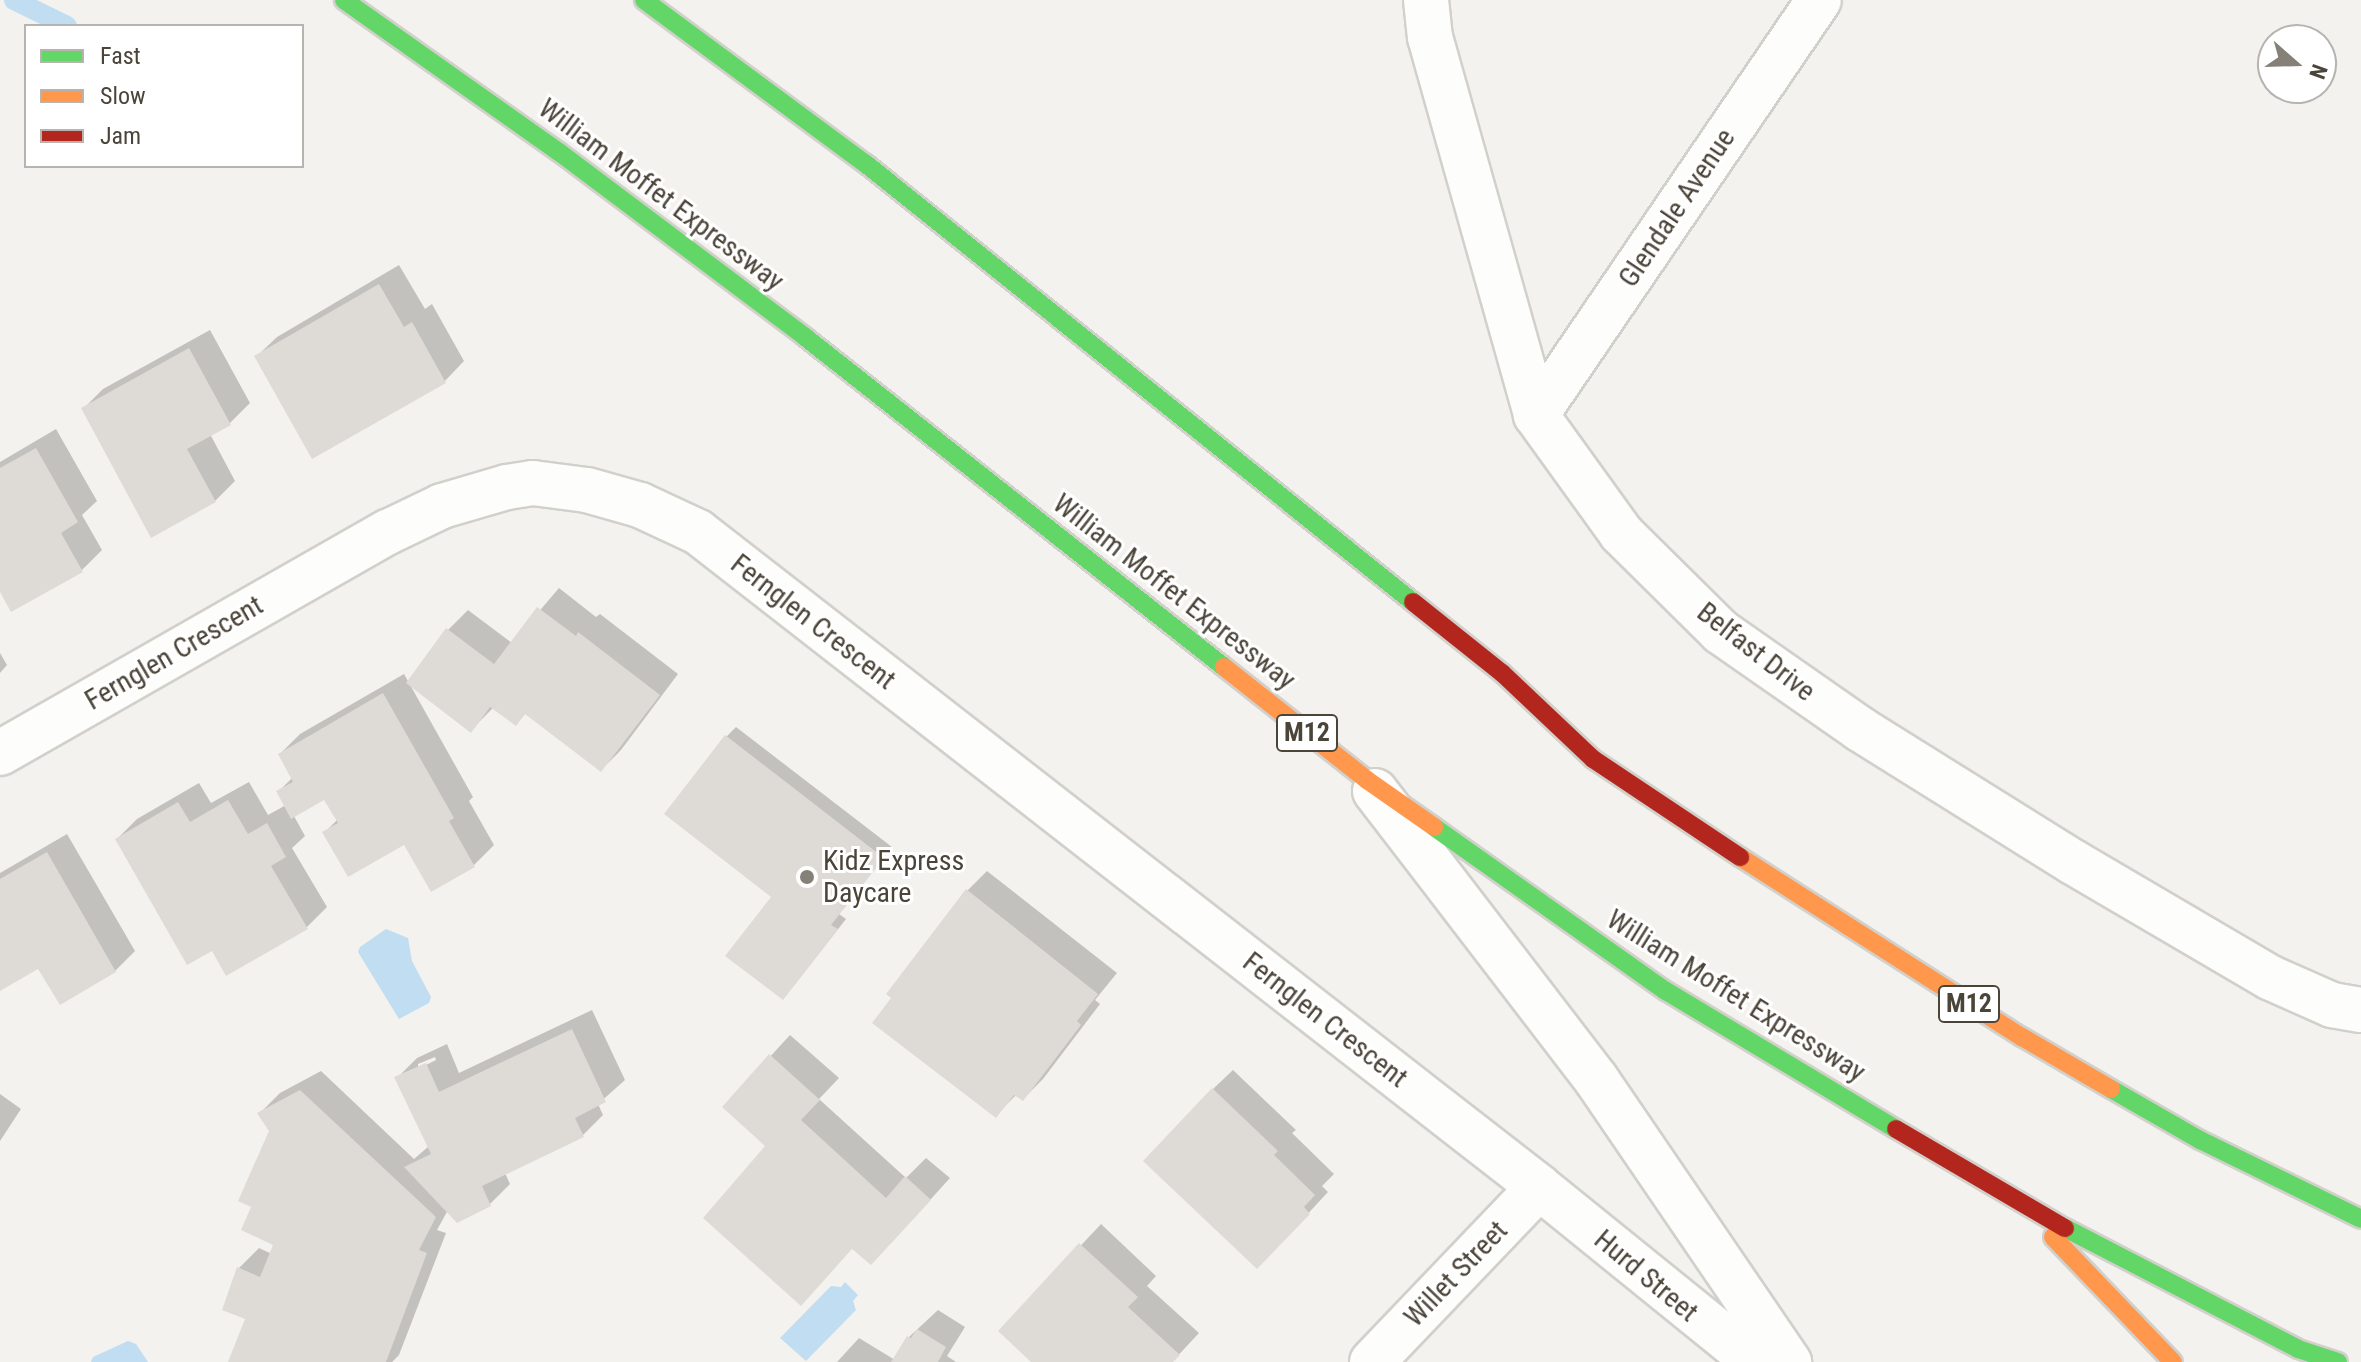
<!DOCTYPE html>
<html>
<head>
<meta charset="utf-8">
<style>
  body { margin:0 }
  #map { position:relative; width:2361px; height:1362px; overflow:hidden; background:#f4f2ee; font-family:"Roboto Condensed",sans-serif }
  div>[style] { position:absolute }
  .water>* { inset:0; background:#c0ddf1 }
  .shadow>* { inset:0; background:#0003 }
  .stream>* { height:20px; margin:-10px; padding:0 10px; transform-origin:10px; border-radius:10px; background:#c0ddf1 }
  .building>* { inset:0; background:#dedbd6 }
  .roads { filter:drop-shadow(2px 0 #d2d0cb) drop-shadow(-2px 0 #d2d0cb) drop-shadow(0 2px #d2d0cb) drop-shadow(0 -2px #d2d0cb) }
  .street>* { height:44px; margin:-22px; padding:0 22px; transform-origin:22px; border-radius:22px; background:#fdfdfc }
  .fast>* { height:18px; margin:-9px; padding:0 9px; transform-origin:9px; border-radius:9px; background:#63d668 }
  .slow>* { height:18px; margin:-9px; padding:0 9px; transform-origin:9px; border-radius:9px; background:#ff974d }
  .jam>* { height:18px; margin:-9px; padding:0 9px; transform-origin:9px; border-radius:9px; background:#b3261e }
  .dots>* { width:22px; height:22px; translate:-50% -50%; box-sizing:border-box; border:4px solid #fff; border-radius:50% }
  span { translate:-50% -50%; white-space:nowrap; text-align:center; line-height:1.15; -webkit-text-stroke:6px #fff; paint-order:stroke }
  .shield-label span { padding:2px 6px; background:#fff; border:2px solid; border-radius:6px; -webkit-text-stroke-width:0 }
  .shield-label { font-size:26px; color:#4b4439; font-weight:700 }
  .street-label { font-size:28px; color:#4b4439 }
  .poi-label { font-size:28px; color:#4b4439 }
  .left { translate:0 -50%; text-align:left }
  .legend { position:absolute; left:24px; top:24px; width:280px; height:144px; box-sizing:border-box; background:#fff; border:2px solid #b7b4b0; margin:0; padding:10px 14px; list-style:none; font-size:24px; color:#4b4439 }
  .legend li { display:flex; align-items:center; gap:16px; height:40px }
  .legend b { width:40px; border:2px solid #b7b4b0 }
  .north { position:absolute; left:2257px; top:24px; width:80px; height:80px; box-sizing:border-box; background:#fff; border:2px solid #b7b4b0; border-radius:50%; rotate:110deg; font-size:22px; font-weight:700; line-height:32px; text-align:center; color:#4b4439 }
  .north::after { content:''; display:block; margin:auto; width:28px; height:36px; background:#868178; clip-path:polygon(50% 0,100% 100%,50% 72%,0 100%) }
</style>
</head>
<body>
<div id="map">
  <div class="water">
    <div style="clip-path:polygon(386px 929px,408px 938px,412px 961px,431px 997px,429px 1003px,399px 1019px,358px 952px,360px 947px)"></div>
    <div style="clip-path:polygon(845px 1282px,858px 1295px,853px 1301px,856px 1310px,806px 1361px,780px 1338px,831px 1286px,841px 1287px)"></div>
    <div style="clip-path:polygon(128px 1341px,136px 1344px,148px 1362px,91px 1362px,93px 1357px)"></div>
  </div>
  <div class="shadow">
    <div style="clip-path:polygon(399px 265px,425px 309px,432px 304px,464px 361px,444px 382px,256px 357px,277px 337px)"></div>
    <div style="clip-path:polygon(210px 330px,250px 403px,230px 423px,210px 434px,235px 481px,215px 501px,83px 409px,103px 389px)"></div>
    <div style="clip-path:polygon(56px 429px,97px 501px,82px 515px,102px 550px,82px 570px,0 587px,0 462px)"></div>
    <div style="clip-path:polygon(559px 588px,596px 617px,600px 614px,678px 674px,621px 750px,601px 770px,526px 713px,516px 723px,494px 707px,471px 730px,448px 630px,468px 610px,512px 643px)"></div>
    <div style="clip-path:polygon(0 653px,7px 665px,0 673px)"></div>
    <div style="clip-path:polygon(404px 674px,473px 797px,469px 801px,494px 845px,474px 865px,432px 889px,405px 842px,325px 832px,338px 819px,325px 797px,294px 816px,305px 836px,292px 848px,327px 907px,307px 927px,213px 948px,117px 839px,137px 819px,199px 783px,211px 803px,249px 782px,268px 815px,286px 805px,278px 792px,293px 777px,280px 754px,300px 734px)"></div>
    <div style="clip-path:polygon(736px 727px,892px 847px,839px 914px,846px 919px,792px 988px,774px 896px,726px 737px)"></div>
    <div style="clip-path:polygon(67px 834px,135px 951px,115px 971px,39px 966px,0 989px,0 873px)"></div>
    <div style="clip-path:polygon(987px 871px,1117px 973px,1095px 1000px,1100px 1004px,1043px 1079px,1023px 1099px,1016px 1095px,996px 1115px,894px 997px,967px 891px)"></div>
    <div style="clip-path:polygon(evenodd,592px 1010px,625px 1080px,598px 1104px,603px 1115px,583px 1135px,505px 1173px,510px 1184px,490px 1204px,448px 1210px,437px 1230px,446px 1233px,399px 1355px,392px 1362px,233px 1362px,248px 1318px,239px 1268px,259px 1248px,272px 1254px,276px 1244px,253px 1206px,271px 1131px,260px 1113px,280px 1093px,321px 1071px,414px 1159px,429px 1146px,397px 1078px,417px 1058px,447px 1044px,459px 1073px,592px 1010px,435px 1057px,436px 1060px,418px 1069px,418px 1064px,435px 1057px)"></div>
    <div style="clip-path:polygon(790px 1035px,839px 1078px,819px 1099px,906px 1178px,926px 1158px,950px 1178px,891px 1243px,767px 1146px,724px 1107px)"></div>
    <div style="clip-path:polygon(1233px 1070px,1296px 1130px,1292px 1133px,1334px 1174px,1322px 1186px,1328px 1192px,1277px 1247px,1213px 1089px)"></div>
    <div style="clip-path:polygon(0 1094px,21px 1109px,0 1141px)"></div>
    <div style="clip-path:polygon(1101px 1224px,1156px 1276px,1147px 1286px,1199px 1333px,1172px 1362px,1034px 1362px,1001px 1331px)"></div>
    <div style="clip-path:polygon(938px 1310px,965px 1327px,947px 1356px,956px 1362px,837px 1362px,859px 1338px,895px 1360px,909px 1337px)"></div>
  </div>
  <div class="stream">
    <div style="left:14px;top:0;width:59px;rotate:26.1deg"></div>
  </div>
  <div class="building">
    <div style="clip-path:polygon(379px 284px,404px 327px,412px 322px,446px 383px,312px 459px,254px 356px)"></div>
    <div style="clip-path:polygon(189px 348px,231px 425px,187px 449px,216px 502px,151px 538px,81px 408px)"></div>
    <div style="clip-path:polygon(36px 448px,78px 522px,61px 533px,83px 572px,11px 612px,0 592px,0 468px)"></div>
    <div style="clip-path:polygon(537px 607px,576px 636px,578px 632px,660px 695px,601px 772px,525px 714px,516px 726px,490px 707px,471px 733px,406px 683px,446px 628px,494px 664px)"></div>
    <div style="clip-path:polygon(383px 693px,454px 818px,449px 821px,475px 867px,431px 892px,404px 845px,348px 877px,322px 832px,338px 823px,324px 800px,291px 819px,276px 791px,293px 782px,278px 754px)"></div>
    <div style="clip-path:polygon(725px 735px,884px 858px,831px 925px,838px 929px,783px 1000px,725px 956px,771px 897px,664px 814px)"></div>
    <div style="clip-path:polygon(228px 800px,248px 834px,267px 823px,286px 857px,271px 866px,308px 929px,226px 976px,212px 951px,187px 965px,115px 839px,178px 802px,190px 822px)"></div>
    <div style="clip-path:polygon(47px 852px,116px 972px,60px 1005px,38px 969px,0 991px,0 879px)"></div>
    <div style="clip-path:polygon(966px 889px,1098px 994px,1077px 1021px,1081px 1025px,1023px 1101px,1014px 1095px,996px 1118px,872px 1023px,891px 998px,886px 994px)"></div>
    <div style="clip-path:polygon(572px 1029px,606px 1102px,575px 1118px,584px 1137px,482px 1186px,491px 1206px,457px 1223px,404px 1167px,431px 1154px,394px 1077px,426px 1063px,439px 1092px)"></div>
    <div style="clip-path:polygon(769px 1054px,820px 1100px,801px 1120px,886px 1198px,905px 1176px,931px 1200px,871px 1265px,852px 1249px,801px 1306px,703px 1218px,765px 1146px,722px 1107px)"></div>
    <div style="clip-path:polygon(1212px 1088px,1278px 1151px,1274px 1155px,1315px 1195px,1304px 1207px,1310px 1214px,1257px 1269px,1143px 1161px)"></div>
    <div style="clip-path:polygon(300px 1090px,436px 1217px,419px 1250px,427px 1253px,386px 1362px,228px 1362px,245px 1319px,222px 1310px,237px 1267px,260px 1277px,273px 1245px,241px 1230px,251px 1207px,238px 1201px,269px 1131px,257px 1113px)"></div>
    <div style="clip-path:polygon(1079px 1243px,1138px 1297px,1128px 1307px,1180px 1355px,1173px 1362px,1031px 1362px,998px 1331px)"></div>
    <div style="clip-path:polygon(917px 1329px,946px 1347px,938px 1362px,891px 1362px,907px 1336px,911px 1338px)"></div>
  </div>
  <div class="roads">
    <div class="street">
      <div style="left:1426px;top:0;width:37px;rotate:84deg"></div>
      <div style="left:1430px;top:37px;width:393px;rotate:74.3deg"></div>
      <div style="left:1536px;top:415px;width:145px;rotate:54.2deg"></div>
      <div style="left:1621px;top:533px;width:141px;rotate:44.7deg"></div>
      <div style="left:1721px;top:632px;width:169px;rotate:34.9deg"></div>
      <div style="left:1860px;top:729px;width:251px;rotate:32deg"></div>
      <div style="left:2073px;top:862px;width:229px;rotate:30.4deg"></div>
      <div style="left:2271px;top:978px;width:67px;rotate:23.9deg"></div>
      <div style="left:2332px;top:1005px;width:29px;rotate:10deg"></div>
      <div style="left:1536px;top:415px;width:502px;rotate:-55.71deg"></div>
      <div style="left:0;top:753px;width:447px;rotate:-29.7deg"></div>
      <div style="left:388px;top:532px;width:60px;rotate:-25.7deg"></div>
      <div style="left:442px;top:506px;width:68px;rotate:-16.3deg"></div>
      <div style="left:507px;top:487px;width:26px;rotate:-9deg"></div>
      <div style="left:533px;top:483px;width:54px;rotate:7.4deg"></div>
      <div style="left:587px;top:490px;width:55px;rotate:15.8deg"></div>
      <div style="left:640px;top:505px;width:64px;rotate:25deg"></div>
      <div style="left:698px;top:532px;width:1066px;rotate:37.91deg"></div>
      <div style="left:1539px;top:1187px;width:278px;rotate:39deg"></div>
      <div style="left:1375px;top:791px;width:363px;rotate:52.5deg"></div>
      <div style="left:1596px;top:1079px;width:343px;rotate:55.7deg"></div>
      <div style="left:1372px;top:1362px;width:242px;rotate:-46.3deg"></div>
    </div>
    <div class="fast">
      <div style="left:344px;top:0;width:263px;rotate:35.3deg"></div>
      <div style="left:559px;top:152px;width:308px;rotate:36.9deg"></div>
      <div style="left:805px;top:337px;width:533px;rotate:38.22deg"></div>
      <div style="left:644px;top:0;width:276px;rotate:36.5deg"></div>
      <div style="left:866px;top:164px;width:701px;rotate:38.69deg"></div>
      <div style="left:1434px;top:827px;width:284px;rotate:35.3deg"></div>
      <div style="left:1666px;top:991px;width:268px;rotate:31deg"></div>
      <div style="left:2111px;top:1089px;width:103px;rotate:29.8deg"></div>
      <div style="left:2200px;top:1140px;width:179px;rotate:26.1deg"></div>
      <div style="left:2065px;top:1228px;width:263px;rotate:27.4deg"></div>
      <div style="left:2298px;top:1349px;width:42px;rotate:18deg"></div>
    </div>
    <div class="slow">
      <div style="left:1224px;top:667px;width:182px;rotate:38.3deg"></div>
      <div style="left:1367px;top:780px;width:82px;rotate:35deg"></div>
      <div style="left:1740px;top:857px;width:335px;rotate:32.6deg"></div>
      <div style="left:2022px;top:1037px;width:103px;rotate:30.3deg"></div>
      <div style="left:2053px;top:1237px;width:173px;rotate:46.2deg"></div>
    </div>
    <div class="jam">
      <div style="left:1413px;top:602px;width:114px;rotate:38.6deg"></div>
      <div style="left:1502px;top:673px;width:125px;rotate:43.4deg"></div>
      <div style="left:1593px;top:759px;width:177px;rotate:33.7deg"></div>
      <div style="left:1896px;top:1129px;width:196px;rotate:30.4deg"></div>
    </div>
  </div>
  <div class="dots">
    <div style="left:807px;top:877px;background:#868178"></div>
  </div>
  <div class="shield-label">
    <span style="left:1307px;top:733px">M12</span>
    <span style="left:1969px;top:1004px">M12</span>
  </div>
  <div class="street-label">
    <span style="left:661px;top:195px;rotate:37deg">William Moffet Expressway</span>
    <span style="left:1677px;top:208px;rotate:-56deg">Glendale Avenue</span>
    <span style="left:1174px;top:592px;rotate:38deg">William Moffet Expressway</span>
    <span style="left:813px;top:622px;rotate:38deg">Fernglen Crescent</span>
    <span style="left:1756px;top:652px;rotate:38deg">Belfast Drive</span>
    <span style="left:174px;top:653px;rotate:-30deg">Fernglen Crescent</span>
    <span style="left:1736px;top:996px;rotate:32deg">William Moffet Expressway</span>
    <span style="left:1325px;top:1020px;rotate:38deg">Fernglen Crescent</span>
    <span style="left:1456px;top:1274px;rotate:-46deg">Willet Street</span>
    <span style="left:1646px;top:1276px;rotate:40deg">Hurd Street</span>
  </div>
  <div class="poi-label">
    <span class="left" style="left:823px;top:877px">Kidz Express<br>Daycare</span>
  </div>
  <ul class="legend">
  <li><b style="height:10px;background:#63d668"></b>Fast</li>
  <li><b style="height:10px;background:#ff974d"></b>Slow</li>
  <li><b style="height:10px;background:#b3261e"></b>Jam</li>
  </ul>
  <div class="north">N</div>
</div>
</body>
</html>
